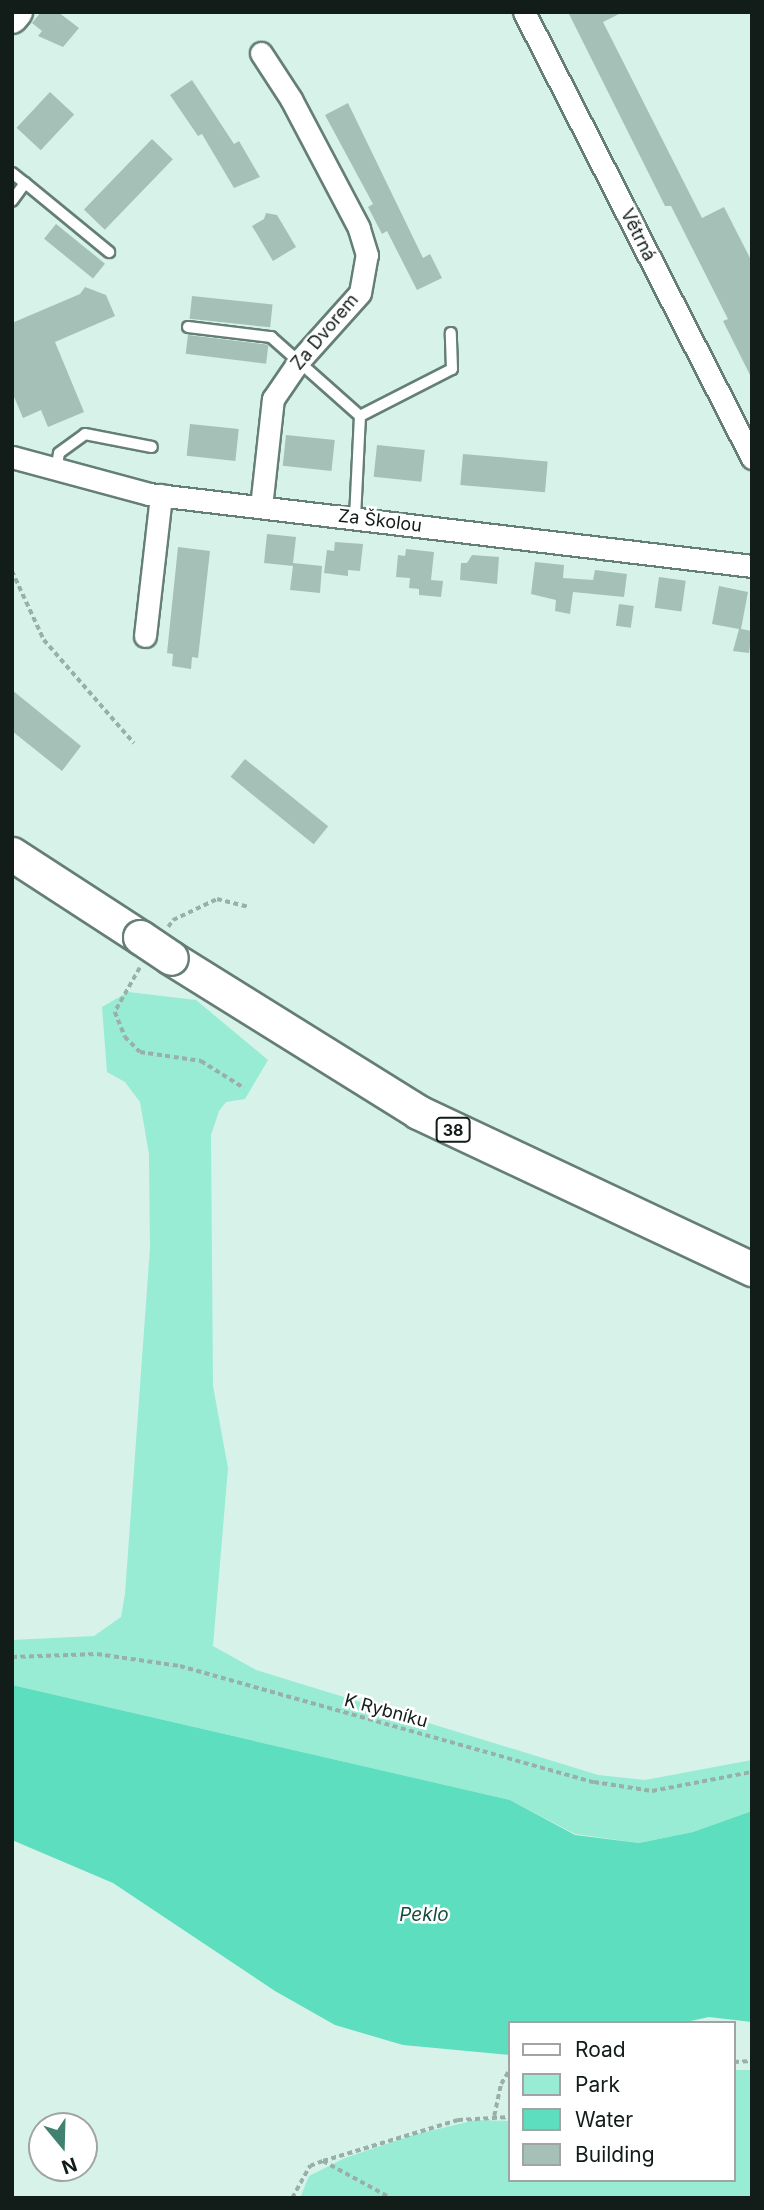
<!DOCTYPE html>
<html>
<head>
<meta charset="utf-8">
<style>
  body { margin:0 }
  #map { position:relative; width:764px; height:2210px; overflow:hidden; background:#d6f2e9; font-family:Inter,sans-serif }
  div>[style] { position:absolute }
  .green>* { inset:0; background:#97ecd3 }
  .water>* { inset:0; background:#5ddebe }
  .building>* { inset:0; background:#a5c0b7; transform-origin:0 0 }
  .path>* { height:3.5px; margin-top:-1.75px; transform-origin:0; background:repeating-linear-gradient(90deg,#99b0a8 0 5px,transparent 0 8.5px) }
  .roads { filter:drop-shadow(2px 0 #657e76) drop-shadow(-2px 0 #657e76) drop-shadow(0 2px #657e76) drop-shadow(0 -2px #657e76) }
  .lane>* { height:10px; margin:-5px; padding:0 5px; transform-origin:5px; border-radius:5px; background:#fff }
  .street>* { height:21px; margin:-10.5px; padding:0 10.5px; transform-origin:10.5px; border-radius:10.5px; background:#fff }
  .secondary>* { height:30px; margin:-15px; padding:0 15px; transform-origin:15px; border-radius:15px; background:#fff }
  .primary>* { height:33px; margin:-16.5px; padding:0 16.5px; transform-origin:16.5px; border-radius:16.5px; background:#fff }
  .bridges { filter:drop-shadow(2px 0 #657e76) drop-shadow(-2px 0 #657e76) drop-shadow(0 2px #657e76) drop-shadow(0 -2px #657e76) }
  .primary-bridge>* { height:33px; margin:-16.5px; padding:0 16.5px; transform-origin:16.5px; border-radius:16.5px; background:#fff }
  span { translate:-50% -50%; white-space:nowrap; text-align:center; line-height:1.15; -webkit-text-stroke:5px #fff; paint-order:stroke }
  .shield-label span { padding:2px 5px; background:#fff; border:2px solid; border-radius:5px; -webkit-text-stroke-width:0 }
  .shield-label { font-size:16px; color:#121c19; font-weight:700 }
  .street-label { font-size:18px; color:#121c19 }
  .water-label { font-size:19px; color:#144c3e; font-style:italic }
  .frame { position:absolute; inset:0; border:14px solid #121c19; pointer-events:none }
  .legend { position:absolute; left:508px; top:2021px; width:228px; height:161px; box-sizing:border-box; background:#fff; border:2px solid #a0a4a3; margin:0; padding:9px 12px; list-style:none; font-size:21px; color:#121c19 }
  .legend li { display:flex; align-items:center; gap:14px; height:35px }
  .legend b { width:35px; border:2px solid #a0a4a3 }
  .north { position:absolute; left:28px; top:2112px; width:70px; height:70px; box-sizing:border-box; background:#fff; border:2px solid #a0a4a3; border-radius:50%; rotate:161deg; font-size:19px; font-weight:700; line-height:28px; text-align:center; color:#121c19 }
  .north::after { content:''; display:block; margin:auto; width:24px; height:32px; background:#418170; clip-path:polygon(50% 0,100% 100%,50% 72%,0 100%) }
</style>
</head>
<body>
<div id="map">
  <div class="green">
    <div style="clip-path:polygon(128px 992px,196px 1000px,268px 1060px,245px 1099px,226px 1102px,219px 1111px,211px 1135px,213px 1386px,228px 1468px,213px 1646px,256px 1670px,598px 1775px,645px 1780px,752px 1760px,752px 1811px,693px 1832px,639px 1843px,575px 1834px,510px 1800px,12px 1685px,12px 1640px,94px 1636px,121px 1617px,125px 1594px,150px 1248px,149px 1154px,140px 1102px,125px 1082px,107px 1072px,102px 1007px)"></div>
    <div style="clip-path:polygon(734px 2070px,752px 2070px,752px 2198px,300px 2198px,309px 2176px,345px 2158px,413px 2135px,476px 2120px,510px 2121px,510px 2180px,734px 2180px)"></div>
  </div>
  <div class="water">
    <div style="clip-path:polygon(12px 1685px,510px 1800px,575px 1835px,639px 1843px,693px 1832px,752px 1811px,752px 2022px,709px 2017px,681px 2023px,510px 2023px,510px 2055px,403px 2045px,335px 2025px,275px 1991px,113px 1883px,12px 1840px)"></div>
  </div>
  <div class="building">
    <div style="clip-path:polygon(41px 12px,58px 12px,79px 28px,63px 47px,38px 36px,42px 31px,32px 23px)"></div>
    <div style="clip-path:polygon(568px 12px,623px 12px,603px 22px,702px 218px,724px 207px,752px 262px,752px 379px,723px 321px,728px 319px,671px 206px,665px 206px)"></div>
    <div style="clip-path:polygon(192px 80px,234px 144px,239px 141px,260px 177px,234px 188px,202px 134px,198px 136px,170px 95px)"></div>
    <div style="left:50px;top:92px;width:33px;height:49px;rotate:43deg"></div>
    <div style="clip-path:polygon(348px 103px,423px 258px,430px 254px,442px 278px,417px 290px,387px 231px,382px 234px,368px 207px,373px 204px,325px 115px)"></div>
    <div style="left:152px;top:139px;width:29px;height:98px;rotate:44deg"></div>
    <div style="clip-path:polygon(266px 213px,277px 215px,296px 247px,273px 261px,252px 226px,264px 219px)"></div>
    <div style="left:56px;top:224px;width:63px;height:19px;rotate:39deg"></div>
    <div style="clip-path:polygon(85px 287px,106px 295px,115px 316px,55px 342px,84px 412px,48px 427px,41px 410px,23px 418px,12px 392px,12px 323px,80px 294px)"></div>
    <div style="left:192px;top:296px;width:81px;height:23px;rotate:6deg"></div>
    <div style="left:188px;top:335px;width:81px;height:19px;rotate:7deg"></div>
    <div style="left:190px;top:424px;width:49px;height:32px;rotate:6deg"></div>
    <div style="left:286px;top:435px;width:49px;height:31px;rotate:6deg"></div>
    <div style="left:377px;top:445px;width:48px;height:32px;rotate:6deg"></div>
    <div style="left:463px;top:454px;width:85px;height:31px;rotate:5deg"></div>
    <div style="clip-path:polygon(267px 534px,296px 537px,293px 563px,322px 566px,320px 593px,290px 590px,293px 566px,264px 563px)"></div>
    <div style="clip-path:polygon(335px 542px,363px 544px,360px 571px,348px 570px,348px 576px,324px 573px,327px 550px,334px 551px)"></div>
    <div style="clip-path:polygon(178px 547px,210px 551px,198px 658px,192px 657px,191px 669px,172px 666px,173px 654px,167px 653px)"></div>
    <div style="clip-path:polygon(406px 549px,434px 552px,431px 580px,443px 581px,441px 597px,419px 595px,419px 589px,409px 588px,410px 578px,396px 577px,398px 555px,405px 556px)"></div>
    <div style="clip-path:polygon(472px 555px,499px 557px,497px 584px,460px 580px,461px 563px,467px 563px)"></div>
    <div style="clip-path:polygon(535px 562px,564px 565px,563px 578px,593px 580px,595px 570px,627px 574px,624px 597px,573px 592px,570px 614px,555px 611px,556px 600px,531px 594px)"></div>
    <div style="left:659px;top:577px;width:27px;height:31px;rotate:8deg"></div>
    <div style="clip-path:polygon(719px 586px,748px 592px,741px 629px,752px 631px,749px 653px,733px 651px,739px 629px,712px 624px)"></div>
    <div style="left:619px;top:604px;width:15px;height:22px;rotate:8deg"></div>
    <div style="clip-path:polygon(12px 690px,81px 746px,62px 771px,12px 731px)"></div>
    <div style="left:245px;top:759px;width:107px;height:23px;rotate:39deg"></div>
  </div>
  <div class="path">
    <div style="left:12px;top:571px;width:76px;rotate:65.1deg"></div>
    <div style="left:44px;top:640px;width:137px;rotate:48.9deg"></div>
    <div style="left:168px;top:927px;width:9px;rotate:-54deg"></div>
    <div style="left:173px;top:920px;width:49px;rotate:-25.5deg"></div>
    <div style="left:217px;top:899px;width:32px;rotate:14deg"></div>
    <div style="left:140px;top:968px;width:51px;rotate:119.6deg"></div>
    <div style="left:115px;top:1012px;width:27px;rotate:68deg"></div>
    <div style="left:125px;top:1037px;width:21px;rotate:45deg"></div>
    <div style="left:140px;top:1052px;width:62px;rotate:8.4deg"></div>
    <div style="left:201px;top:1061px;width:51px;rotate:32.1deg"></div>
    <div style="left:12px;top:1657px;width:85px;rotate:-2deg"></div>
    <div style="left:97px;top:1654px;width:84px;rotate:8.2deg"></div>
    <div style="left:180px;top:1666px;width:430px;rotate:15.7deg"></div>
    <div style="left:594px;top:1782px;width:59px;rotate:8.8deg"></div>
    <div style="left:652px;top:1791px;width:102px;rotate:-10.8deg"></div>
    <div style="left:734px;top:2062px;width:18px;rotate:-3deg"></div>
    <div style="left:494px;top:2116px;width:33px;rotate:-78deg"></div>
    <div style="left:501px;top:2084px;width:17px;rotate:-59deg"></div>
    <div style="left:323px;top:2161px;width:77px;rotate:28.6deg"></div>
    <div style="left:292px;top:2198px;width:37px;rotate:-61deg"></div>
    <div style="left:310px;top:2166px;width:14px;rotate:-21deg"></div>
    <div style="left:323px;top:2161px;width:141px;rotate:-16.9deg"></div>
    <div style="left:458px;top:2120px;width:52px;rotate:-3.3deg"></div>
  </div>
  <div class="roads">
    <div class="lane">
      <div style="left:12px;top:173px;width:16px;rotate:38deg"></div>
      <div style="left:25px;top:183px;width:22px;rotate:126deg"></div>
      <div style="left:25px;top:183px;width:109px;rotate:39.4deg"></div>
      <div style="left:188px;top:327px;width:84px;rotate:6.9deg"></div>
      <div style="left:271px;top:337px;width:119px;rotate:41.6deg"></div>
      <div style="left:360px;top:416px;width:103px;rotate:-27.1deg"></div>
      <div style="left:452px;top:369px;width:36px;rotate:-92deg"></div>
      <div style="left:56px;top:470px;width:17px;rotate:-80deg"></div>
      <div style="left:59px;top:453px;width:32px;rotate:-36deg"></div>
      <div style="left:85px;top:434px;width:68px;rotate:11deg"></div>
      <div style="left:355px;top:518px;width:102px;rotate:-87.2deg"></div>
    </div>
    <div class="street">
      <div style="left:524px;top:12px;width:501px;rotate:62.92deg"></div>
      <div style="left:12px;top:457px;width:142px;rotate:15.1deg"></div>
      <div style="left:149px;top:494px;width:607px;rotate:6.81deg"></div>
      <div style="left:261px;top:507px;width:109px;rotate:-83.7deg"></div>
      <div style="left:273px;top:399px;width:46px;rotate:-55.6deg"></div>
      <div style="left:299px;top:361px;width:91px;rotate:-48.1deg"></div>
      <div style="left:360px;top:293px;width:39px;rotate:-80deg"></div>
      <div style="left:367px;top:255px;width:28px;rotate:-107deg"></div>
      <div style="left:359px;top:228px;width:146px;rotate:-117.8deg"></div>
      <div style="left:291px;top:99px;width:55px;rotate:-123.1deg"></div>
      <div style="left:145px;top:636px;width:142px;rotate:-83.5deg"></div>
    </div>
    <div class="secondary">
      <div style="left:12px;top:18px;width:8px;rotate:-50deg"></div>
    </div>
    <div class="primary">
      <div style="left:12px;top:854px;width:153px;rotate:33deg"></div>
      <div style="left:171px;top:958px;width:291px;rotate:31.9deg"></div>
      <div style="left:418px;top:1112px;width:369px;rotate:25.2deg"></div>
    </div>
  </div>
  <div class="bridges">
    <div class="primary-bridge">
      <div style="left:140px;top:937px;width:37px;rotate:34deg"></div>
    </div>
  </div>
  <div class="shield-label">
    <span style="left:453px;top:1130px">38</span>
  </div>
  <div class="street-label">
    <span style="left:638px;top:235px;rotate:63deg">Větrná</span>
    <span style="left:325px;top:332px;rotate:-50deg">Za Dvorem</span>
    <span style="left:380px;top:521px;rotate:7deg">Za Školou</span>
    <span style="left:386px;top:1711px;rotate:15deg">K Rybníku</span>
  </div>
  <div class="water-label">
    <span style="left:424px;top:1915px">Peklo</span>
  </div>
  <div class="frame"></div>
  <ul class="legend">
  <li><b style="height:9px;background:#fff"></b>Road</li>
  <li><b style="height:19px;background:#97ecd3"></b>Park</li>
  <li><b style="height:19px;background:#5ddebe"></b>Water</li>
  <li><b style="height:19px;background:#a5c0b7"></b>Building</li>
  </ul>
  <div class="north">N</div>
</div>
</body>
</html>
